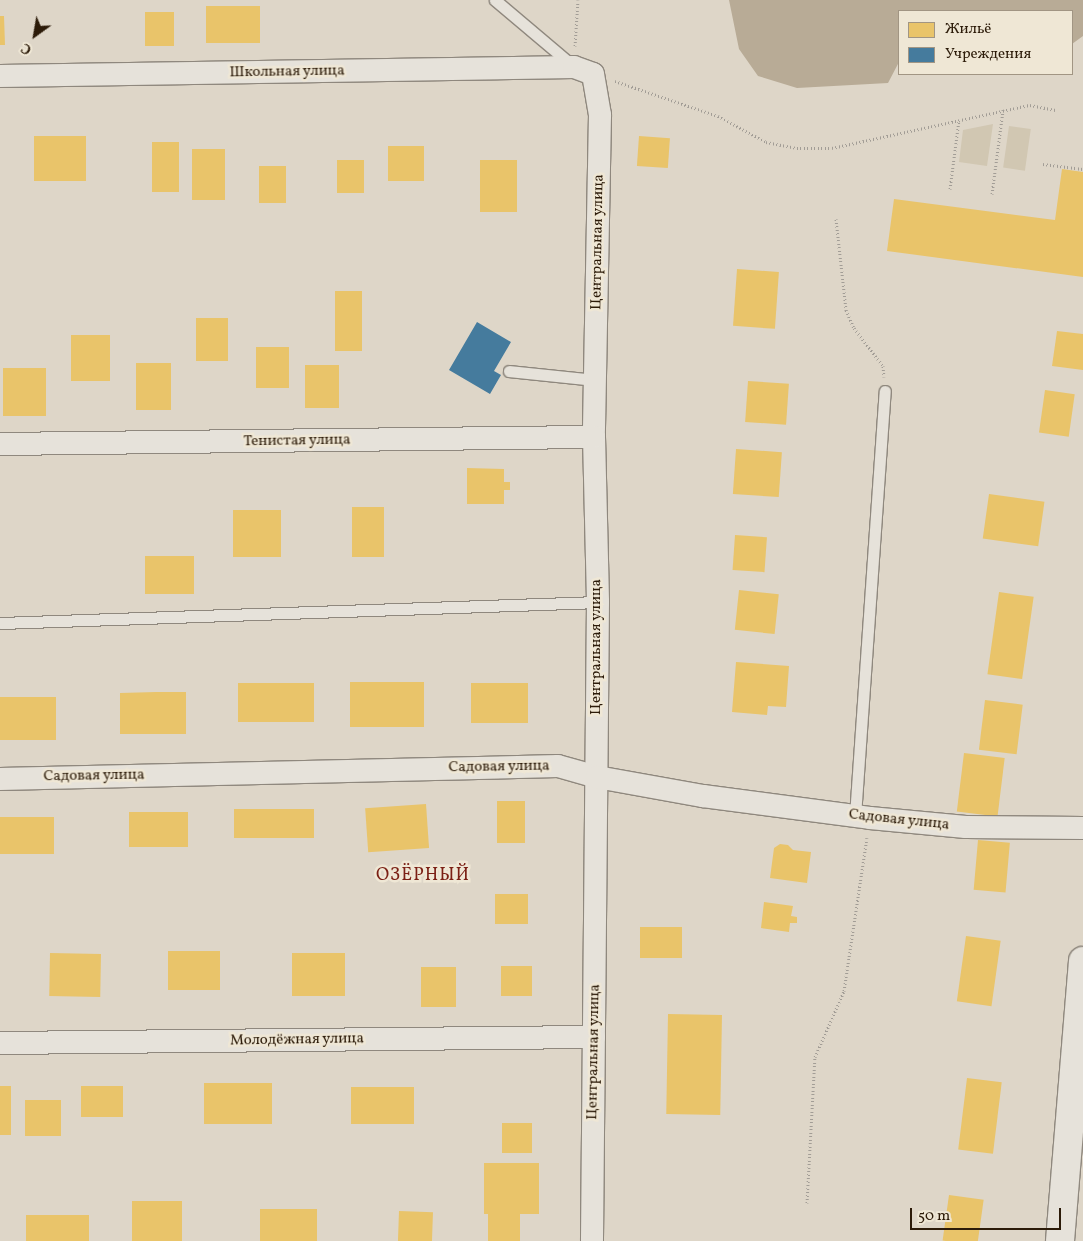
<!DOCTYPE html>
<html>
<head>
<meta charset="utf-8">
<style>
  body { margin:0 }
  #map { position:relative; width:1083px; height:1241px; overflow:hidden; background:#ded6c8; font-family:Vollkorn,serif }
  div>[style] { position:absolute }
  .green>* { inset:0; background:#d1c7b2; transform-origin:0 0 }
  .water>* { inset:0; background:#b8ab96 }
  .homes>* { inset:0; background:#e9c46a; transform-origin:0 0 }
  .public>* { inset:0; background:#457b9d }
  .path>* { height:3px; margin-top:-1.5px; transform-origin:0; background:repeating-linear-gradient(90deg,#a29d96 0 1px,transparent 0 3.5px) }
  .roads { filter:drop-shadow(1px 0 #8f887e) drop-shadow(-1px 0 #8f887e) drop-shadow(0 1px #8f887e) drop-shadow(0 -1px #8f887e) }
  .service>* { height:11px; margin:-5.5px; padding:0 5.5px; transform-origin:5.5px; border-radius:5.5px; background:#e6e2da }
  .minor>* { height:22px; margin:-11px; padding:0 11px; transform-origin:11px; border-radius:11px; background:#e6e2da }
  .tertiary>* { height:28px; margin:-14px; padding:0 14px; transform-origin:14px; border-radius:14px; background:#e6e2da }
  span { translate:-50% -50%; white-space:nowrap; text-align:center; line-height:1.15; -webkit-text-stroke:5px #efe7d5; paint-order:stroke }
  .street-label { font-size:15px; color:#2c1b09 }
  .quarter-label { font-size:18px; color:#7a1f14; letter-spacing:1px }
  .legend { position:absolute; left:898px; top:10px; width:175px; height:65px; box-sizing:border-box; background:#efe7d5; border:1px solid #a19583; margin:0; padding:6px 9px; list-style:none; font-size:15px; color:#2c1b09 }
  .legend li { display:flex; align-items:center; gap:10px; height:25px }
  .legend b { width:25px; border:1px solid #a19583 }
  .north { position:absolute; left:10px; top:10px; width:50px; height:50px; -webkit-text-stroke:4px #efe7d5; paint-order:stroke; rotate:212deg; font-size:14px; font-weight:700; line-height:20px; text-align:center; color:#2c1b09 }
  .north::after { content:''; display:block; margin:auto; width:18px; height:22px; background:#2c1b09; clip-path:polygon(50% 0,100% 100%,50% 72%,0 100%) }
  .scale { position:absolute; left:910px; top:1208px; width:151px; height:22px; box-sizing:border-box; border:2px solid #2c1b09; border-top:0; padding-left:6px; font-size:15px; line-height:18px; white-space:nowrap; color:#2c1b09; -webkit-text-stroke:4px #efe7d5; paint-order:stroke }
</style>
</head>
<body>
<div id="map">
  <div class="green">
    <div style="clip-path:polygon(993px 124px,987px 166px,959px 162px,963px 130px)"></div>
    <div style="left:1009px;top:126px;width:22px;height:42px;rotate:8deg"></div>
  </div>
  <div class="water">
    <div style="clip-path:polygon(729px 0,1083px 0,1083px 36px,1072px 44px,1072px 11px,899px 11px,899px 62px,888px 83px,797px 88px,758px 76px,739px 49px)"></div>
  </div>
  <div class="homes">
    <div style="left:206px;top:6px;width:54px;height:37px"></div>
    <div style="left:145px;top:12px;width:29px;height:34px"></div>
    <div style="clip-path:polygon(0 16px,4px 16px,5px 45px,0 45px)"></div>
    <div style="left:34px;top:136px;width:52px;height:45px"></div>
    <div style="left:639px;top:136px;width:31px;height:30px;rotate:4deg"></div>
    <div style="left:152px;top:142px;width:27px;height:50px"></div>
    <div style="left:388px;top:146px;width:36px;height:35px"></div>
    <div style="left:192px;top:149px;width:33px;height:51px"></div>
    <div style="left:337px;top:160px;width:27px;height:33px"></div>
    <div style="left:480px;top:160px;width:37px;height:52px"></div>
    <div style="left:259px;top:166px;width:27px;height:37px"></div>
    <div style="clip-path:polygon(1062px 169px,1083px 172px,1083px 277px,887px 251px,894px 199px,1055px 220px)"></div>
    <div style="left:737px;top:269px;width:42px;height:57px;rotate:4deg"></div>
    <div style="left:335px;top:291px;width:27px;height:60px"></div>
    <div style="left:196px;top:318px;width:32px;height:43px"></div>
    <div style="clip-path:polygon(1057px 331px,1083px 334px,1083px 370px,1052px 366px)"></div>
    <div style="left:71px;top:335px;width:39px;height:46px"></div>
    <div style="left:256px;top:347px;width:33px;height:41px"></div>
    <div style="left:136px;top:363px;width:35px;height:47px"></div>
    <div style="left:305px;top:365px;width:34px;height:43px"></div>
    <div style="left:3px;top:368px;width:43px;height:48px"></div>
    <div style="left:748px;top:381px;width:41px;height:41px;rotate:4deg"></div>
    <div style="left:1045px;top:390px;width:30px;height:43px;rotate:8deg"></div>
    <div style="left:736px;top:449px;width:46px;height:45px;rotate:4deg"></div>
    <div style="clip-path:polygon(467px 468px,504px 469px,504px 482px,510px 482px,510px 490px,504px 490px,504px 504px,467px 504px)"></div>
    <div style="left:989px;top:494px;width:56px;height:45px;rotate:8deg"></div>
    <div style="left:384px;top:507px;width:50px;height:32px;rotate:90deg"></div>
    <div style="left:233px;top:510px;width:48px;height:47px"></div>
    <div style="left:735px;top:535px;width:32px;height:35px;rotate:4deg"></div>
    <div style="left:145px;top:556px;width:49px;height:38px"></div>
    <div style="left:739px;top:590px;width:40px;height:40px;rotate:6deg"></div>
    <div style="left:999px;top:592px;width:35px;height:83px;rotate:8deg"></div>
    <div style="clip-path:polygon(736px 662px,789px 666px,786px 707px,768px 706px,767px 715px,732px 712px)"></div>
    <div style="left:350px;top:682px;width:74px;height:45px"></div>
    <div style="left:314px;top:683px;width:39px;height:76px;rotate:90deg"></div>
    <div style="left:471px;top:683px;width:57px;height:40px"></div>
    <div style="clip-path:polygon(156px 692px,186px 692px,186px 734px,120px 734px,120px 693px)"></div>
    <div style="left:0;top:697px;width:56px;height:43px"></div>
    <div style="left:985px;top:700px;width:38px;height:50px;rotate:7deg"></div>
    <div style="left:964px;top:753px;width:41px;height:59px;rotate:7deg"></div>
    <div style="left:497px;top:801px;width:28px;height:42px"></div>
    <div style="left:426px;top:804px;width:44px;height:61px;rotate:86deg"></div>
    <div style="left:234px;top:809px;width:80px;height:29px"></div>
    <div style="left:129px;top:812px;width:59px;height:35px"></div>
    <div style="left:0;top:817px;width:54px;height:37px"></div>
    <div style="left:978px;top:840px;width:32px;height:50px;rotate:5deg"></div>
    <div style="clip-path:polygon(780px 844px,788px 845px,793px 850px,811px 852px,807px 883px,770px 878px,774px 848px)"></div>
    <div style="left:495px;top:894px;width:33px;height:30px"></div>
    <div style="clip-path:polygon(764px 902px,793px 906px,791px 916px,797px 917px,797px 923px,790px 923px,789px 932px,761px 928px)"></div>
    <div style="left:640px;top:927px;width:42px;height:31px"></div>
    <div style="left:966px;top:936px;width:35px;height:66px;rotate:8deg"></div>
    <div style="left:168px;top:951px;width:52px;height:39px"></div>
    <div style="left:50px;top:953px;width:51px;height:43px;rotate:1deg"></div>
    <div style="left:292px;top:953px;width:53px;height:43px"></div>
    <div style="left:532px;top:966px;width:30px;height:31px;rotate:90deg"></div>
    <div style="left:421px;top:967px;width:35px;height:40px"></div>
    <div style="left:668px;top:1014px;width:54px;height:100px;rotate:1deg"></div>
    <div style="left:967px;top:1078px;width:35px;height:72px;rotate:7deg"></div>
    <div style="left:204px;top:1083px;width:68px;height:41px"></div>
    <div style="left:0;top:1086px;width:11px;height:49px"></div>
    <div style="left:81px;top:1086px;width:42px;height:31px"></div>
    <div style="left:351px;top:1087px;width:63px;height:37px"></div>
    <div style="left:25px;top:1100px;width:36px;height:36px"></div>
    <div style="left:502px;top:1123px;width:30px;height:30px"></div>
    <div style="clip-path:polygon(484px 1163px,539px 1163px,539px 1214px,520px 1214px,520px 1241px,488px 1241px,488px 1214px,484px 1214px)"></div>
    <div style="left:949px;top:1195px;width:35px;height:46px;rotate:8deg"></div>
    <div style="left:132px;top:1201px;width:50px;height:40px"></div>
    <div style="left:260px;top:1209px;width:57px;height:32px"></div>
    <div style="left:399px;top:1211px;width:34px;height:30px;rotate:2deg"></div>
    <div style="left:26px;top:1215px;width:63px;height:26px"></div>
  </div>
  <div class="public">
    <div style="clip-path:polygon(477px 322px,511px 342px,494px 371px,501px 375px,490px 394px,449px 370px)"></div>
  </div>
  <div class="path">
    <div style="left:575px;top:46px;width:46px;rotate:-86.3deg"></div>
    <div style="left:615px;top:81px;width:109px;rotate:18.8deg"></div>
    <div style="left:718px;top:116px;width:55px;rotate:28.4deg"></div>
    <div style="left:766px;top:142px;width:32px;rotate:11deg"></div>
    <div style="left:797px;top:148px;width:35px"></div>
    <div style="left:832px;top:148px;width:203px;rotate:-12.3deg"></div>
    <div style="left:1030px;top:105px;width:26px;rotate:11deg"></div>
    <div style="left:1043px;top:164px;width:40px;rotate:7.1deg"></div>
    <div style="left:950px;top:189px;width:70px;rotate:-82.6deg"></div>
    <div style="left:992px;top:194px;width:85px;rotate:-82.5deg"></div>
    <div style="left:836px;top:219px;width:92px;rotate:83.7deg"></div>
    <div style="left:846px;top:310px;width:20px;rotate:66deg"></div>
    <div style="left:854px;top:328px;width:48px;rotate:52.7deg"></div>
    <div style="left:883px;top:366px;width:11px;rotate:85deg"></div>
    <div style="left:807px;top:1203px;width:146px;rotate:-86.9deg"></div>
    <div style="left:815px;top:1057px;width:72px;rotate:-66.3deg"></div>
    <div style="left:844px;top:991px;width:155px;rotate:-81.5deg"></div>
  </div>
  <div class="roads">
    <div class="service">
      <div style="left:495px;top:0;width:102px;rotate:40.2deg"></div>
      <div style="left:509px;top:371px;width:86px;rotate:6deg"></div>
      <div style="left:0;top:623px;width:598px;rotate:-2.01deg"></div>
      <div style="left:855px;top:816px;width:426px;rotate:-86deg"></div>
    </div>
    <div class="minor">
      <div style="left:0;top:76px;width:574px;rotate:-0.9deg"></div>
      <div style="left:574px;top:67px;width:20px;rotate:20deg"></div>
      <div style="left:593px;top:74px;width:42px;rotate:80.3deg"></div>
      <div style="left:600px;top:115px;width:322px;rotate:91.1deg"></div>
      <div style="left:594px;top:437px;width:165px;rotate:88.6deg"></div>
      <div style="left:598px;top:602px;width:639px;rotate:90.54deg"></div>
      <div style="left:0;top:444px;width:594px;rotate:-0.68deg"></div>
      <div style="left:0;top:779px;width:558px;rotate:-1.33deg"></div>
      <div style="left:558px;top:766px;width:41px;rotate:15.8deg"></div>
      <div style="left:597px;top:777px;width:108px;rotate:10.2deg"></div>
      <div style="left:703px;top:796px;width:168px;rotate:7.5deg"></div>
      <div style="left:870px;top:818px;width:96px;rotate:5.4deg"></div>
      <div style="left:966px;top:827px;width:117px;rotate:0.5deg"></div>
      <div style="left:0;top:1043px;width:594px;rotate:-0.58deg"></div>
    </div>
    <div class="tertiary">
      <div style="left:1060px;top:1241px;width:281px;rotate:-85.3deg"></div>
    </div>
  </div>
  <div class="street-label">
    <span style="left:287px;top:72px;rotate:-1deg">Школьная улица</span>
    <span style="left:598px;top:242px;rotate:-89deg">Центральная улица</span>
    <span style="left:297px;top:441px;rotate:-1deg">Тенистая улица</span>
    <span style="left:597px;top:647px;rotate:-90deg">Центральная улица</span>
    <span style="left:499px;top:767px;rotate:-1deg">Садовая улица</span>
    <span style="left:94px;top:776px;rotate:-1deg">Садовая улица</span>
    <span style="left:899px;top:820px;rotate:6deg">Садовая улица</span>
    <span style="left:297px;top:1040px;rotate:-1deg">Молодёжная улица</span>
    <span style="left:594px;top:1052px;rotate:-89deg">Центральная улица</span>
  </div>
  <div class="quarter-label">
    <span style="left:423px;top:876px">ОЗЁРНЫЙ</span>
  </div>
  <ul class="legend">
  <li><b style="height:14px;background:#e9c46a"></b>Жильё</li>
  <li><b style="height:14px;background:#457b9d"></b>Учреждения</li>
  </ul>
  <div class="north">С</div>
  <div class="scale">50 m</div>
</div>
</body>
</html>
